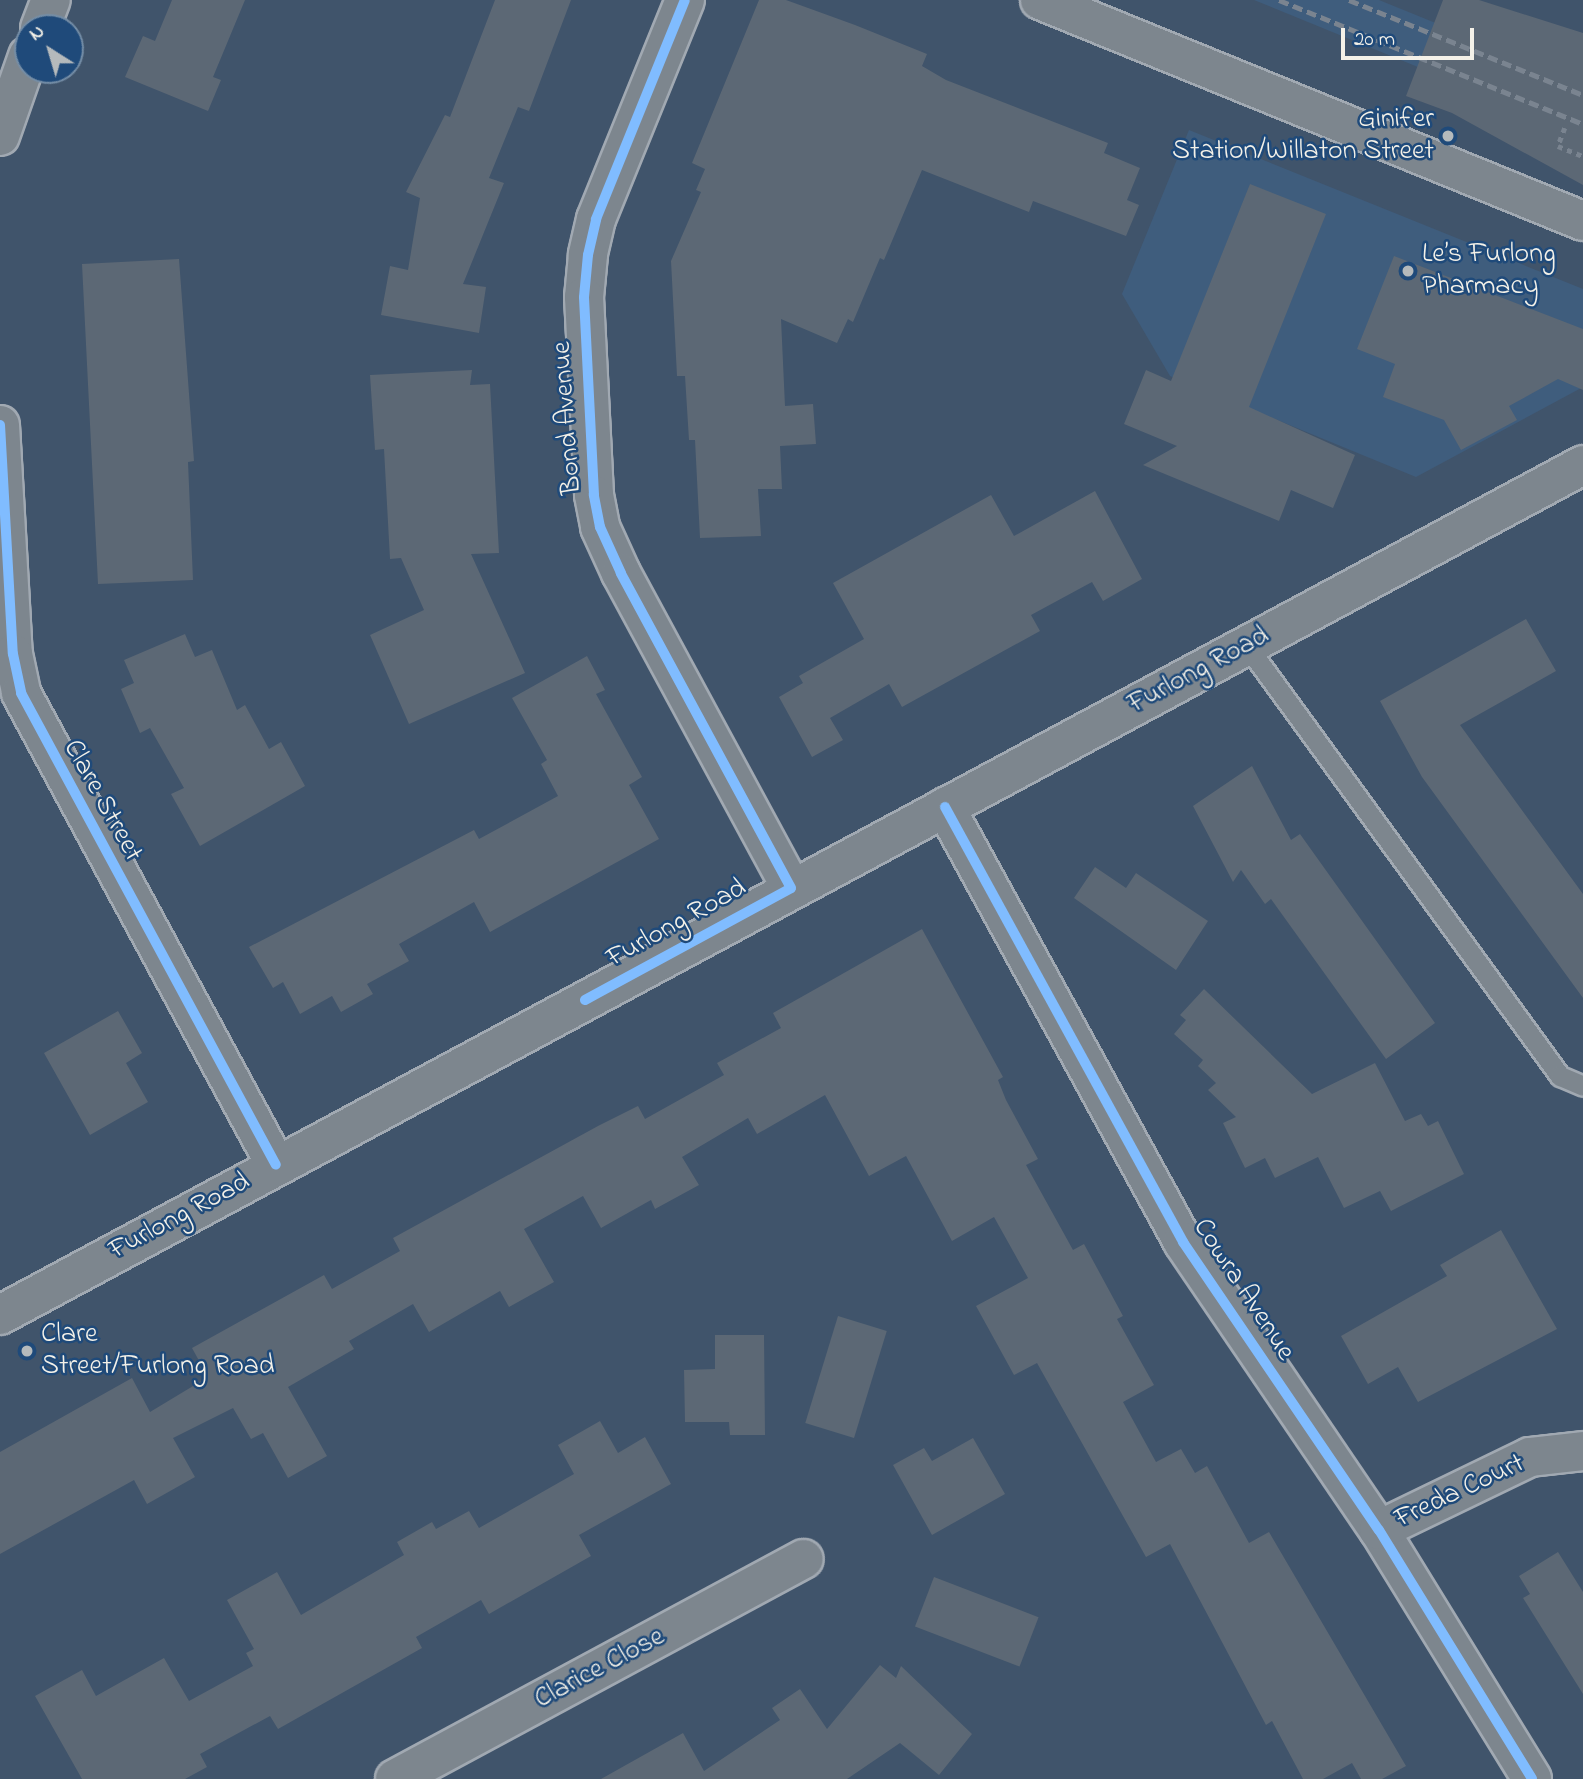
<!DOCTYPE html>
<html>
<head>
<meta charset="utf-8">
<style>
  body { margin:0 }
  #map { position:relative; width:1583px; height:1779px; overflow:hidden; background:#40546b; font-family:"Indie Flower",sans-serif }
  div>[style] { position:absolute }
  .built>* { inset:0; background:#3f5d7d }
  .building>* { inset:0; background:#5c6875; transform-origin:0 0 }
  .path>* { height:4.5px; margin-top:-2.25px; transform-origin:0; background:repeating-linear-gradient(90deg,#7a8490 0 5px,transparent 0 10px) }
  .roads { filter:drop-shadow(2px 0 #a1a9b2) drop-shadow(-2px 0 #a1a9b2) drop-shadow(0 2px #a1a9b2) drop-shadow(0 -2px #a1a9b2) }
  .lane>* { height:19px; margin:-9.5px; padding:0 9.5px; transform-origin:9.5px; border-radius:9.5px; background:#7d868e }
  .street>* { height:38px; margin:-19px; padding:0 19px; transform-origin:19px; border-radius:19px; background:#7d868e }
  .secondary>* { height:38px; margin:-19px; padding:0 19px; transform-origin:19px; border-radius:19px; background:#7d868e }
  .rail>* { height:5px; margin-top:-2.5px; transform-origin:0; background:repeating-linear-gradient(90deg,#7a8490 0 10px,transparent 0 15px) }
  .cycleway>* { height:10px; margin:-5px; padding:0 5px; transform-origin:5px; border-radius:5px; background:#80bcff }
  .dots>* { width:19px; height:19px; translate:-50% -50%; box-sizing:border-box; border:4px solid #1f4a7a; border-radius:50% }
  span { translate:-50% -50%; white-space:nowrap; text-align:center; line-height:1.15; -webkit-text-stroke:5px #1f4a7a; paint-order:stroke }
  .poi-label { font-size:28px; color:#f4f1e8 }
  .right { translate:-100% -50%; text-align:right }
  .left { translate:0 -50%; text-align:left }
  .street-label { font-size:28px; color:#f4f1e8 }
  .north { position:absolute; left:14px; top:14px; width:70px; height:70px; box-sizing:border-box; background:#1f4a7a; border:2px solid #748da6; border-radius:50%; rotate:323deg; font-size:19px; font-weight:700; line-height:28px; text-align:center; color:#f4f1e8 }
  .north::after { content:''; display:block; margin:auto; width:24px; height:32px; background:#b5babc; clip-path:polygon(50% 0,100% 100%,50% 72%,0 100%) }
  .scale { position:absolute; left:1341px; top:28px; width:133px; height:32px; box-sizing:border-box; border:4px solid #f4f1e8; border-top:0; padding-left:9px; font-size:21px; line-height:24px; white-space:nowrap; color:#f4f1e8; -webkit-text-stroke:5px #1f4a7a; paint-order:stroke }
</style>
</head>
<body>
<div id="map">
  <div class="built">
    <div style="clip-path:polygon(1254px 0,1379px 0,1583px 83px,1435px 74px)"></div>
    <div style="clip-path:polygon(1189px 130px,1583px 289px,1583px 387px,1416px 477px,1170px 376px,1122px 294px)"></div>
  </div>
  <div class="building">
    <div style="clip-path:polygon(172px 0,245px 0,213px 77px,221px 80px,208px 111px,125px 77px,143px 36px,155px 41px)"></div>
    <div style="clip-path:polygon(495px 0,571px 0,529px 111px,518px 107px,489px 178px,504px 183px,463px 284px,486px 287px,479px 333px,381px 315px,390px 266px,408px 270px,420px 198px,406px 192px,445px 115px,450px 117px)"></div>
    <div style="clip-path:polygon(759px 0,786px 0,855px 25px,927px 54px,922px 66px,946px 80px,1108px 143px,1104px 153px,1140px 168px,1127px 200px,1139px 205px,1126px 236px,1033px 201px,1029px 212px,922px 170px,884px 260px,880px 258px,853px 322px,848px 319px,837px 343px,781px 319px,785px 406px,813px 404px,816px 444px,780px 446px,782px 489px,758px 489px,761px 536px,700px 538px,695px 440px,689px 440px,685px 376px,677px 376px,671px 261px,701px 192px,696px 190px,705px 169px,692px 163px)"></div>
    <div style="clip-path:polygon(1443px 0,1479px 0,1583px 33px,1583px 185px,1452px 113px,1406px 96px)"></div>
    <div style="clip-path:polygon(1250px 184px,1326px 214px,1249px 407px,1355px 455px,1333px 508px,1291px 490px,1279px 521px,1143px 465px,1177px 446px,1124px 424px,1146px 370px,1171px 381px)"></div>
    <div style="clip-path:polygon(1394px 256px,1583px 329px,1583px 390px,1558px 379px,1509px 406px,1517px 420px,1461px 450px,1444px 420px,1383px 397px,1395px 364px,1357px 349px)"></div>
    <div style="clip-path:polygon(179px 259px,194px 461px,188px 462px,193px 580px,98px 584px,82px 264px)"></div>
    <div style="clip-path:polygon(472px 370px,470px 385px,490px 384px,499px 553px,471px 554px,525px 673px,409px 724px,370px 635px,424px 610px,401px 558px,390px 559px,384px 449px,375px 450px,370px 375px)"></div>
    <div style="clip-path:polygon(1095px 491px,1142px 579px,1103px 601px,1092px 582px,1031px 615px,1040px 631px,902px 707px,889px 684px,830px 718px,843px 740px,812px 757px,779px 697px,803px 683px,799px 676px,864px 639px,833px 583px,991px 495px,1014px 536px)"></div>
    <div style="clip-path:polygon(1526px 619px,1556px 671px,1460px 725px,1583px 894px,1583px 998px,1422px 777px,1380px 701px)"></div>
    <div style="clip-path:polygon(185px 634px,195px 657px,212px 650px,237px 710px,245px 705px,269px 749px,281px 742px,305px 786px,200px 846px,171px 794px,184px 788px,150px 728px,140px 733px,121px 689px,134px 683px,124px 660px)"></div>
    <div style="clip-path:polygon(587px 656px,605px 690px,596px 694px,642px 777px,629px 785px,659px 839px,490px 932px,474px 902px,399px 944px,409px 961px,367px 984px,373px 994px,341px 1012px,332px 996px,300px 1014px,283px 982px,273px 988px,249px 947px,474px 830px,479px 839px,558px 796px,541px 764px,547px 760px,512px 698px)"></div>
    <div style="clip-path:polygon(1252px 766px,1291px 840px,1300px 834px,1435px 1023px,1386px 1059px,1271px 899px,1265px 904px,1241px 870px,1233px 882px,1193px 806px)"></div>
    <div style="clip-path:polygon(1095px 867px,1126px 888px,1136px 873px,1208px 921px,1176px 970px,1074px 898px)"></div>
    <div style="clip-path:polygon(922px 929px,1003px 1077px,998px 1080px,1006px 1100px,1038px 1159px,1026px 1165px,1073px 1250px,1084px 1244px,1123px 1316px,1117px 1319px,1154px 1385px,1123px 1402px,1156px 1462px,1181px 1449px,1195px 1473px,1207px 1466px,1249px 1543px,1269px 1532px,1406px 1766px,1382px 1779px,1361px 1779px,1352px 1763px,1323px 1779px,1303px 1779px,1272px 1721px,1266px 1725px,1170px 1544px,1146px 1557px,1037px 1363px,1014px 1375px,976px 1306px,1028px 1278px,994px 1217px,952px 1241px,906px 1156px,869px 1176px,825px 1095px,757px 1134px,748px 1118px,682px 1157px,699px 1185px,655px 1209px,651px 1200px,601px 1228px,583px 1196px,524px 1229px,554px 1282px,509px 1307px,500px 1291px,429px 1332px,413px 1304px,349px 1341px,354px 1349px,288px 1387px,327px 1456px,288px 1478px,263px 1433px,251px 1439px,233px 1408px,173px 1438px,195px 1477px,147px 1504px,134px 1480px,0 1554px,0 1452px,132px 1378px,150px 1412px,208px 1377px,192px 1348px,324px 1275px,332px 1289px,400px 1251px,393px 1238px,598px 1126px,638px 1106px,645px 1119px,724px 1075px,717px 1063px,781px 1028px,773px 1013px)"></div>
    <div style="clip-path:polygon(1204px 989px,1312px 1094px,1375px 1063px,1405px 1121px,1421px 1114px,1428px 1126px,1438px 1121px,1464px 1174px,1391px 1211px,1380px 1191px,1344px 1208px,1318px 1157px,1275px 1178px,1265px 1158px,1245px 1168px,1223px 1123px,1236px 1117px,1208px 1090px,1216px 1083px,1198px 1066px,1203px 1060px,1174px 1034px,1186px 1020px,1180px 1015px)"></div>
    <div style="clip-path:polygon(118px 1011px,142px 1053px,126px 1063px,148px 1102px,90px 1135px,44px 1053px)"></div>
    <div style="clip-path:polygon(1501px 1230px,1557px 1329px,1418px 1402px,1398px 1367px,1368px 1384px,1341px 1336px,1447px 1276px,1440px 1265px)"></div>
    <div style="left:838px;top:1316px;width:51px;height:112px;rotate:17deg"></div>
    <div style="clip-path:polygon(715px 1335px,764px 1335px,765px 1435px,730px 1435px,729px 1422px,685px 1422px,684px 1370px,715px 1369px)"></div>
    <div style="clip-path:polygon(600px 1421px,618px 1453px,645px 1437px,671px 1484px,579px 1535px,591px 1556px,489px 1614px,481px 1600px,416px 1637px,422px 1648px,278px 1729px,270px 1716px,200px 1754px,207px 1767px,185px 1779px,82px 1779px,35px 1696px,82px 1670px,96px 1696px,164px 1658px,189px 1701px,253px 1666px,246px 1653px,254px 1649px,227px 1600px,277px 1572px,301px 1615px,404px 1555px,397px 1542px,432px 1522px,436px 1529px,469px 1511px,479px 1528px,574px 1474px,558px 1445px)"></div>
    <div style="clip-path:polygon(973px 1438px,1005px 1494px,932px 1535px,893px 1465px,924px 1448px,932px 1461px)"></div>
    <div style="clip-path:polygon(1558px 1552px,1583px 1592px,1583px 1694px,1523px 1598px,1530px 1594px,1519px 1576px)"></div>
    <div style="left:934px;top:1577px;width:112px;height:53px;rotate:21deg"></div>
    <div style="clip-path:polygon(880px 1665px,896px 1678px,901px 1666px,972px 1734px,939px 1775px,900px 1743px,847px 1779px,601px 1779px,683px 1733px,704px 1771px,780px 1720px,772px 1708px,800px 1689px,827px 1729px)"></div>
  </div>
  <div class="path">
    <div style="left:1565px;top:128px;width:19px;rotate:111deg"></div>
    <div style="left:1558px;top:146px;width:27px;rotate:22deg"></div>
  </div>
  <div class="roads">
    <div class="lane">
      <div style="left:1247px;top:646px;width:532px;rotate:53.95deg"></div>
      <div style="left:1560px;top:1076px;width:25px;rotate:23deg"></div>
    </div>
    <div class="street">
      <div style="left:685px;top:0;width:236px;rotate:112.1deg"></div>
      <div style="left:596px;top:219px;width:37px;rotate:103deg"></div>
      <div style="left:588px;top:255px;width:42px;rotate:95.4deg"></div>
      <div style="left:584px;top:297px;width:198px;rotate:87.1deg"></div>
      <div style="left:594px;top:495px;width:33px;rotate:79deg"></div>
      <div style="left:600px;top:527px;width:51px;rotate:65.5deg"></div>
      <div style="left:621px;top:573px;width:358px;rotate:61.6deg"></div>
      <div style="left:40px;top:28px;width:30px;rotate:-69deg"></div>
      <div style="left:0;top:136px;width:85px;rotate:-70.7deg"></div>
      <div style="left:0;top:425px;width:229px;rotate:86.8deg"></div>
      <div style="left:13px;top:654px;width:40px;rotate:78deg"></div>
      <div style="left:21px;top:693px;width:536px;rotate:61.62deg"></div>
      <div style="left:945px;top:807px;width:496px;rotate:61.3deg"></div>
      <div style="left:1183px;top:1242px;width:348px;rotate:55.8deg"></div>
      <div style="left:1379px;top:1530px;width:292px;rotate:58.4deg"></div>
      <div style="left:1379px;top:1530px;width:168px;rotate:-25.8deg"></div>
      <div style="left:1530px;top:1457px;width:53px;rotate:-6.5deg"></div>
      <div style="left:395px;top:1779px;width:464px;rotate:-28.3deg"></div>
    </div>
    <div class="secondary">
      <div style="left:1040px;top:0;width:586px;rotate:22.15deg"></div>
      <div style="left:0;top:1315px;width:1797px;rotate:-28.23deg"></div>
    </div>
  </div>
  <div class="rail">
    <div style="left:1279px;top:0;width:328px;rotate:22.2deg"></div>
    <div style="left:1349px;top:0;width:253px;rotate:22.1deg"></div>
  </div>
  <div class="cycleway">
    <div style="left:0;top:425px;width:229px;rotate:86.8deg"></div>
    <div style="left:13px;top:654px;width:40px;rotate:78deg"></div>
    <div style="left:21px;top:693px;width:536px;rotate:61.62deg"></div>
    <div style="left:945px;top:807px;width:496px;rotate:61.3deg"></div>
    <div style="left:1183px;top:1242px;width:348px;rotate:55.8deg"></div>
    <div style="left:1379px;top:1530px;width:292px;rotate:58.4deg"></div>
    <div style="left:585px;top:1000px;width:234px;rotate:-28.5deg"></div>
    <div style="left:791px;top:888px;width:358px;rotate:-118.4deg"></div>
    <div style="left:621px;top:573px;width:51px;rotate:-114.5deg"></div>
    <div style="left:600px;top:527px;width:33px;rotate:-101deg"></div>
    <div style="left:594px;top:495px;width:198px;rotate:-92.9deg"></div>
    <div style="left:584px;top:297px;width:42px;rotate:-84.6deg"></div>
    <div style="left:588px;top:255px;width:37px;rotate:-77deg"></div>
    <div style="left:596px;top:219px;width:236px;rotate:-67.9deg"></div>
  </div>
  <div class="dots">
    <div style="left:1448px;top:136px;background:#b5babc"></div>
    <div style="left:1408px;top:271px;background:#b5babc"></div>
    <div style="left:27px;top:1351px;background:#b5babc"></div>
  </div>
  <div class="poi-label">
    <span class="right" style="left:1434px;top:136px">Ginifer<br>Station/Willaton Street</span>
    <span class="left" style="left:1422px;top:271px">Le’s Furlong<br>Pharmacy</span>
    <span class="left" style="left:41px;top:1351px">Clare<br>Street/Furlong Road</span>
  </div>
  <div class="street-label">
    <span style="left:568px;top:418px;rotate:-94deg">Bond Avenue</span>
    <span style="left:1199px;top:671px;rotate:-28deg">Furlong Road</span>
    <span style="left:102px;top:801px;rotate:61deg">Clare Street</span>
    <span style="left:677px;top:924px;rotate:-29deg">Furlong Road</span>
    <span style="left:180px;top:1217px;rotate:-28deg">Furlong Road</span>
    <span style="left:1243px;top:1290px;rotate:57deg">Cowra Avenue</span>
    <span style="left:1460px;top:1492px;rotate:-25deg">Freda Court</span>
    <span style="left:600px;top:1669px;rotate:-28deg">Clarice Close</span>
  </div>
  <div class="north">N</div>
  <div class="scale">20 m</div>
</div>
</body>
</html>
